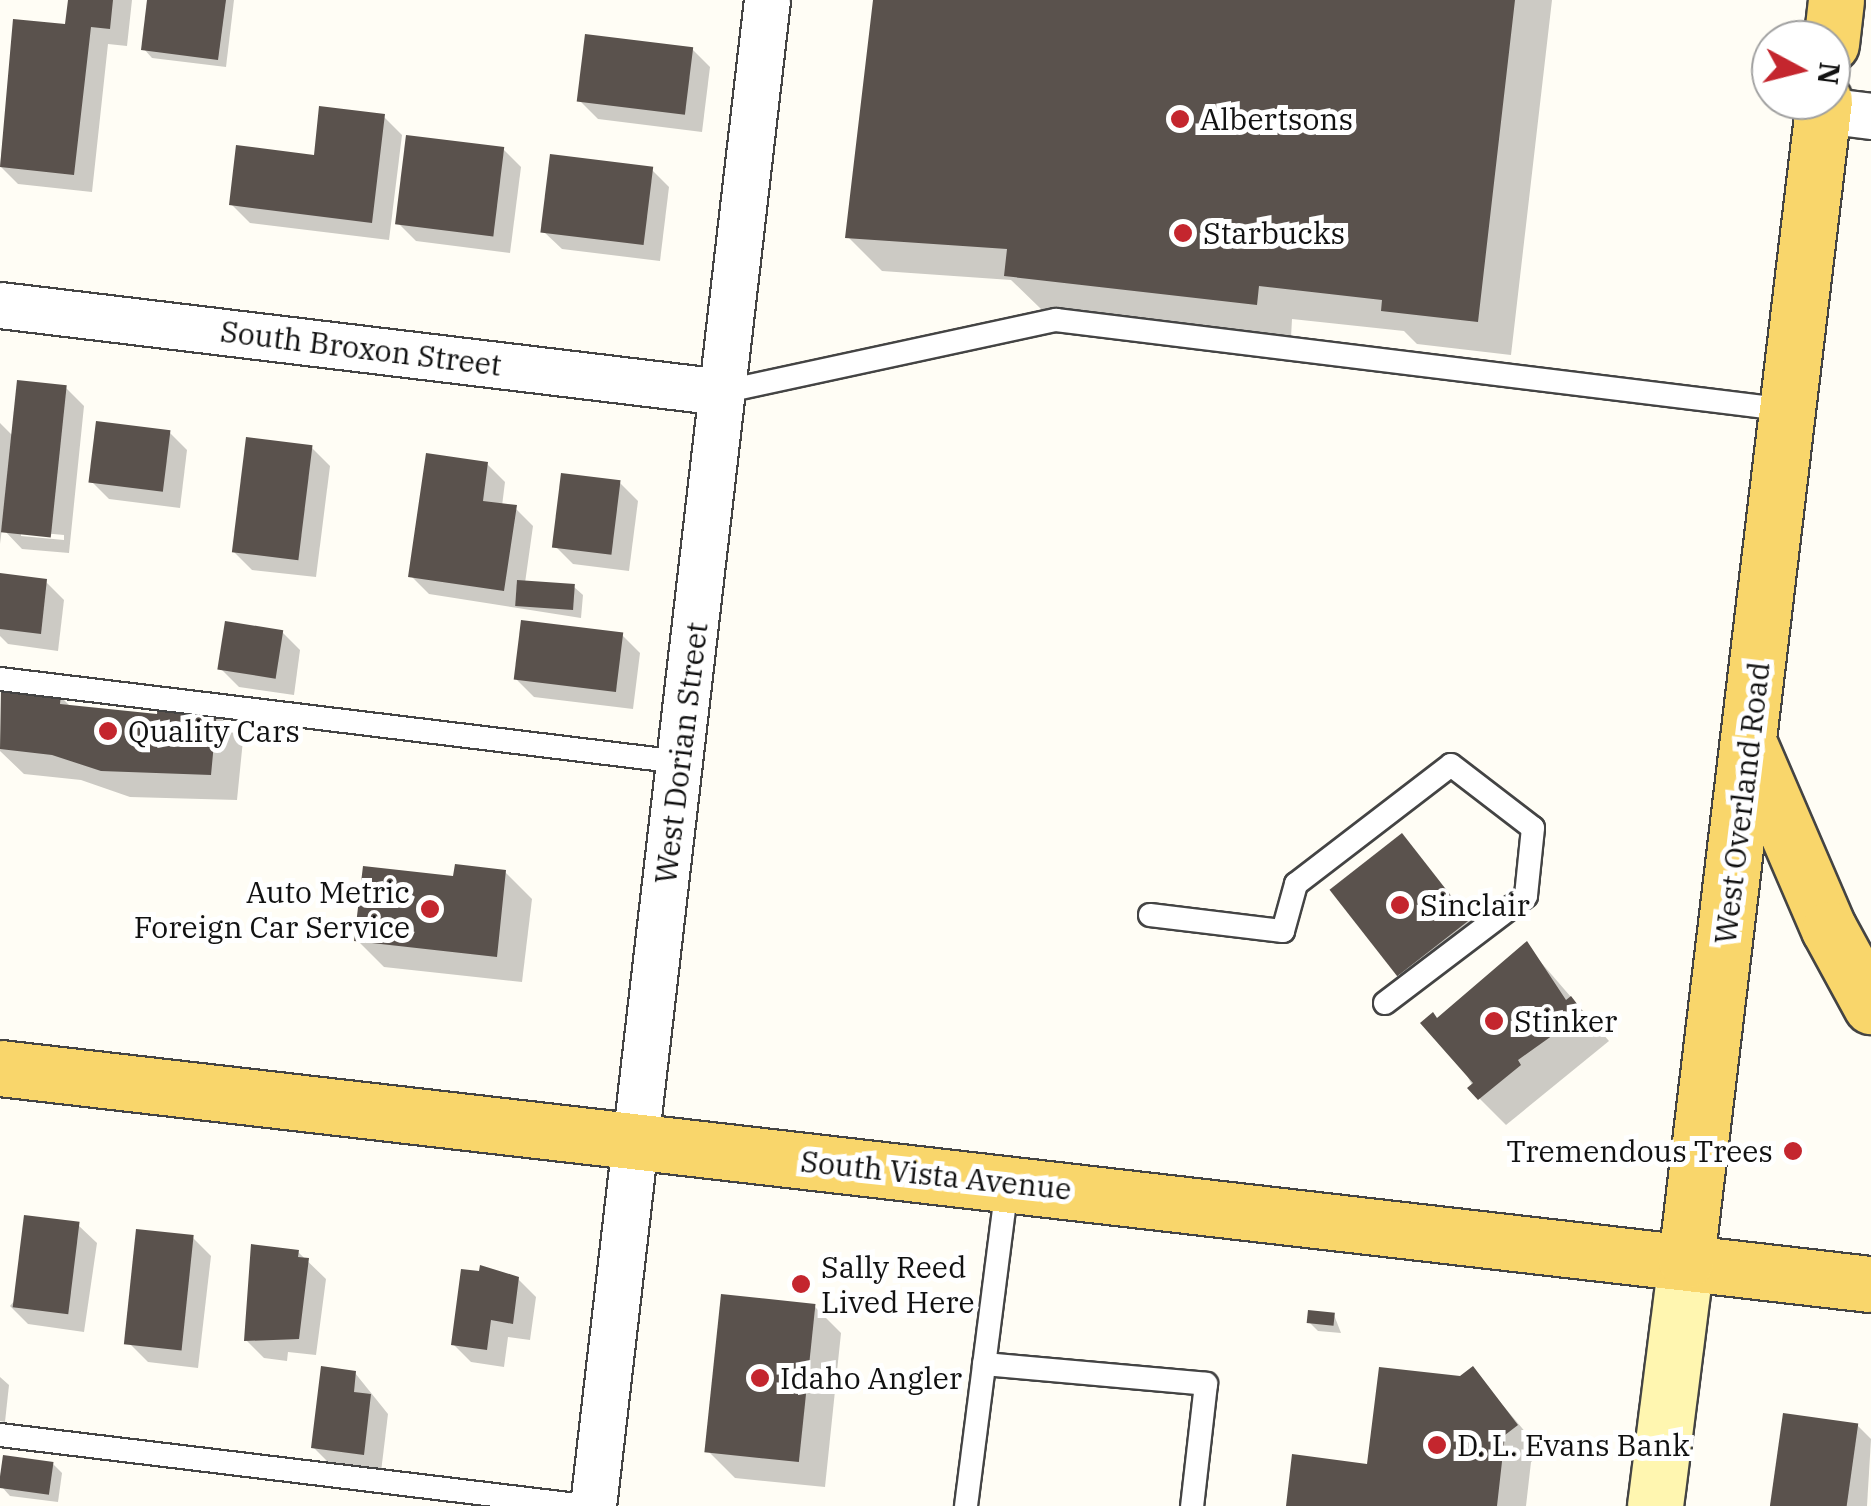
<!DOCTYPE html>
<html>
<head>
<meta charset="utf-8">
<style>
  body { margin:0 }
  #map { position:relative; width:1871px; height:1506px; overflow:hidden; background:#fffdf5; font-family:"IBM Plex Serif",serif }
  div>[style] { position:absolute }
  .shadow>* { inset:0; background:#0003 }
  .building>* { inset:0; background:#5a524d; transform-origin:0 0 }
  .roads { filter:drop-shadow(2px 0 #444) drop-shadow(-2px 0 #444) drop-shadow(0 2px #444) drop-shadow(0 -2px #444) }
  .lane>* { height:22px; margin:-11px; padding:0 11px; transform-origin:11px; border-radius:11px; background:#fff }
  .street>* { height:45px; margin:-22.5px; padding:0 22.5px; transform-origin:22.5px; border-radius:22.5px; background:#fff }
  .secondary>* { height:55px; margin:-27.5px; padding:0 27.5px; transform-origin:27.5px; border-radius:27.5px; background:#fff6b0 }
  .primary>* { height:55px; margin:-27.5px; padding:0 27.5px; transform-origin:27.5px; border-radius:27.5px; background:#f9d66b }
  .dots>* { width:28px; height:28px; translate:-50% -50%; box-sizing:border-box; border:5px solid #fff; border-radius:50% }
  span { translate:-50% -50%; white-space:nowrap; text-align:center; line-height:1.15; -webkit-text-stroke:10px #fff; paint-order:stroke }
  .poi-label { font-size:30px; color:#111 }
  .left { translate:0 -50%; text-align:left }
  .right { translate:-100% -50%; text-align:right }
  .street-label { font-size:30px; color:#111 }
  .north { position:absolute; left:1751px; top:20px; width:100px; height:100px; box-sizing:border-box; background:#fff; border:2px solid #a0a0a0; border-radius:50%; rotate:97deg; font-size:28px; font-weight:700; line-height:40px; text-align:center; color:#111 }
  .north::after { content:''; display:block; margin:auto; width:35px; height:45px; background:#c4262e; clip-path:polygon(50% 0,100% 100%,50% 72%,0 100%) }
</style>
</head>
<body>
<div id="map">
  <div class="shadow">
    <div style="clip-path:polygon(70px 0,132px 0,127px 46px,108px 44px,92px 192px,18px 184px,0 166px,16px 22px,67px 27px)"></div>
    <div style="clip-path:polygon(150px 0,234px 0,226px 67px,152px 58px,144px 49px)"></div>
    <div style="clip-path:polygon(875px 0,1552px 0,1511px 355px,1417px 344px,1404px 331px,1292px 319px,1291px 338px,1041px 309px,1011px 280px,882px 271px,848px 237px)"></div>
    <div style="clip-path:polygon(692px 49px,710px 67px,702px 132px,598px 119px,580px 101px)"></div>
    <div style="clip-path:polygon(384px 117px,402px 135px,389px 240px,250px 223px,232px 205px)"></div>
    <div style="clip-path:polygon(503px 149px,521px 167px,510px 253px,416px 241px,398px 223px)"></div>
    <div style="clip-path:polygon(651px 169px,669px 187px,660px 261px,562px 249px,543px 231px)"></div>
    <div style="clip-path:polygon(evenodd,66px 388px,84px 406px,69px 553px,22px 549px,2px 528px,0 544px,0 423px,14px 437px,66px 388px,21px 531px,64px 535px,64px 540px,21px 536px,21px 531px)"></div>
    <div style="clip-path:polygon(169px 432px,187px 450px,180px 508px,109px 499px,91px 481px)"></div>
    <div style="clip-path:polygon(312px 448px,330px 466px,316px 577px,252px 570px,234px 552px)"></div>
    <div style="clip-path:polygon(487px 464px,505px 482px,502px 506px,515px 508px,533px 526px,525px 583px,574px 587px,583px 595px,581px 618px,429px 594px,411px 576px)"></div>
    <div style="clip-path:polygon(620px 483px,638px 501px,629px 571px,573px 564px,555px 546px)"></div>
    <div style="clip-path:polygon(0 576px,46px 582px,64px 600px,58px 651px,8px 644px,0 636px)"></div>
    <div style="clip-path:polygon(282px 632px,300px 650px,294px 695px,239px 687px,221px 669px)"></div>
    <div style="clip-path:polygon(622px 635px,640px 653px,633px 709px,534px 697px,516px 679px)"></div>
    <div style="clip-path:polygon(3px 690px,60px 696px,72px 708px,159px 716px,216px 713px,243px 740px,237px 800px,130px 797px,81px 780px,24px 774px,0 751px)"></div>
    <div style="clip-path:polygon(1410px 845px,1477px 930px,1408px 984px,1400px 975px)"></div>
    <div style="clip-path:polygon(505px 872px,532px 899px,522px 982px,384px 967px,357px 940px,456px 879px)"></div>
    <div style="clip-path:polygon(1526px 945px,1609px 1041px,1506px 1125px,1479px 1098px,1438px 1021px)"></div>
    <div style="clip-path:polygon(78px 1225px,97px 1243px,84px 1332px,28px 1324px,10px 1306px)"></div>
    <div style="clip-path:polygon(193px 1238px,211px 1256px,198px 1368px,148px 1362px,130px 1344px)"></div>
    <div style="clip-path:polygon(254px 1247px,298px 1252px,326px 1279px,316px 1355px,288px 1352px,287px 1361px,264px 1358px,246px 1340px)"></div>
    <div style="clip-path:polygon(518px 1279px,536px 1297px,530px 1340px,508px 1337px,504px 1367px,471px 1362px,453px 1344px)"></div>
    <div style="clip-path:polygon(814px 1306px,841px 1333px,825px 1487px,735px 1478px,708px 1451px)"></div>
    <div style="clip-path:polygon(1334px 1315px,1341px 1333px,1318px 1331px,1309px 1322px)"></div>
    <div style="clip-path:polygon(1473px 1370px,1543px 1453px,1531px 1462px,1526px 1506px,1289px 1506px,1369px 1466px)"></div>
    <div style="clip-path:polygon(355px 1373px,388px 1414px,381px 1472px,331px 1465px,313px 1447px)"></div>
    <div style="clip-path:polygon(0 1377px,9px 1385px,5px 1422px,0 1421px)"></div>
    <div style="clip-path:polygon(1857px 1425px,1871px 1439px,1867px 1506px,1773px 1506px)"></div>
    <div style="clip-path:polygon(53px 1464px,62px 1473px,58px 1502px,10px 1496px,2px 1487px)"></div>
  </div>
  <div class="building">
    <div style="clip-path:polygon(68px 0,113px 0,110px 29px,91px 27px,74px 175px,0 167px,13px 19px,65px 24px)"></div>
    <div style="clip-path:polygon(147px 0,226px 0,218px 60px,141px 50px)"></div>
    <div style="clip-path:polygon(873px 0,1515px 0,1478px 322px,1381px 311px,1382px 300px,1259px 286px,1257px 305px,1004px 276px,1007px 249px,845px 238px)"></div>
    <div style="left:585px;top:34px;width:109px;height:68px;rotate:7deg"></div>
    <div style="clip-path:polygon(319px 106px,385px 114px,372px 223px,229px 205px,236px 145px,314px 155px)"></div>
    <div style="left:406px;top:135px;width:99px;height:90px;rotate:7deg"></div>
    <div style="left:550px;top:154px;width:104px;height:79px;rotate:7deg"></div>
    <div style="left:17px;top:380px;width:50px;height:153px;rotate:6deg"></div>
    <div style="left:96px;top:421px;width:75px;height:62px;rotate:7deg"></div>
    <div style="left:246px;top:437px;width:67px;height:116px;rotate:7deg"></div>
    <div style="clip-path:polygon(426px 453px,488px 462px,483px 501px,517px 505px,504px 591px,408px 577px)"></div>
    <div style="left:561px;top:473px;width:60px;height:75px;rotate:7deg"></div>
    <div style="clip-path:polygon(0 573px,47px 579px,41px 634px,0 629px)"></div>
    <div style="left:517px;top:580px;width:58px;height:26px;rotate:4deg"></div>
    <div style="left:521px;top:620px;width:103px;height:60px;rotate:7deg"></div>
    <div style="left:225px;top:621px;width:59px;height:49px;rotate:9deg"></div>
    <div style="clip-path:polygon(1px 688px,61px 694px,60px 704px,157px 714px,158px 704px,217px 711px,211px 775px,101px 771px,52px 755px,0 749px)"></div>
    <div style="left:1402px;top:833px;width:110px;height:92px;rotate:52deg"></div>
    <div style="clip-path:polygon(455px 864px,506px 870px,497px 957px,354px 941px,363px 866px,453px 876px)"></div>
    <div style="clip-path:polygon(1527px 941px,1566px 1000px,1571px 996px,1584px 1013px,1518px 1060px,1521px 1065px,1478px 1100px,1467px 1088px,1473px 1083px,1420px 1023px,1433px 1012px,1437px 1018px)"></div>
    <div style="left:24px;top:1215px;width:56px;height:93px;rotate:7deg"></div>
    <div style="left:136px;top:1229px;width:58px;height:116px;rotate:6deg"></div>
    <div style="clip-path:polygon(251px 1244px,299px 1250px,298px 1257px,309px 1258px,299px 1339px,244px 1341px)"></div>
    <div style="clip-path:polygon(480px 1265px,519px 1277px,513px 1324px,491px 1320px,487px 1350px,451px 1345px,461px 1269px,479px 1271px)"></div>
    <div style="left:721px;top:1294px;width:95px;height:159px;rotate:6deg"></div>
    <div style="left:1308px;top:1310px;width:27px;height:13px;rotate:6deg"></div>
    <div style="clip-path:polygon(321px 1366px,356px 1371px,354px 1392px,371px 1394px,364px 1455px,311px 1448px)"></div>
    <div style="clip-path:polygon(1473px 1366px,1518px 1425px,1505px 1435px,1497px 1506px,1286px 1506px,1292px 1454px,1367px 1464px,1379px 1367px,1460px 1376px)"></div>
    <div style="left:1783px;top:1413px;width:76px;height:94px;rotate:8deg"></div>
    <div style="left:3px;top:1455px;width:51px;height:33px;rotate:8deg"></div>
  </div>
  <div class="roads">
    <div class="lane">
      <div style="left:722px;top:392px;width:342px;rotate:-12.2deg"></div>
      <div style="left:1056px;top:320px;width:739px;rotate:7deg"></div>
      <div style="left:0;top:679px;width:685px;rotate:6.96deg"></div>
      <div style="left:1150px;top:915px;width:134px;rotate:6.9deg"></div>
      <div style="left:1283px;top:931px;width:49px;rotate:-74.5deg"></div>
      <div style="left:1296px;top:884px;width:195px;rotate:-37.5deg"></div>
      <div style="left:1451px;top:765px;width:103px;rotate:37.5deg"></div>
      <div style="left:1533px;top:828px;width:68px;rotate:95.9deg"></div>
      <div style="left:1526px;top:896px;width:177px;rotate:142.8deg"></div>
      <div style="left:984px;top:1364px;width:223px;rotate:5.1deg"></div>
      <div style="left:1206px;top:1384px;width:123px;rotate:96.5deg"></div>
      <div style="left:0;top:1435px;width:589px;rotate:6.92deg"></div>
      <div style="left:966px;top:1506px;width:325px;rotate:-82.7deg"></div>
    </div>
    <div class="street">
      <div style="left:1823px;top:110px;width:48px;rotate:7.1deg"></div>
      <div style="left:0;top:305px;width:727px;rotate:6.87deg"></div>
      <div style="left:593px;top:1506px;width:1516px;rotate:-83.41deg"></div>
    </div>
    <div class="secondary">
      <div style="left:1655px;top:1506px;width:248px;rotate:-82.8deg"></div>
    </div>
    <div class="primary">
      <div style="left:1831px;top:44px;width:44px;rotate:-83.5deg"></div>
      <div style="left:1750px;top:746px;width:199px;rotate:66.7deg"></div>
      <div style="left:1829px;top:929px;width:88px;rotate:61.4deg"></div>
      <div style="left:0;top:1068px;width:1883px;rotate:6.59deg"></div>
      <div style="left:1686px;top:1260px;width:1168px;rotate:-83.22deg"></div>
    </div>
  </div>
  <div class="dots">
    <div style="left:1180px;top:119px;background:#c4262e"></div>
    <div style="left:1183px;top:233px;background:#c4262e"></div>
    <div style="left:108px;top:731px;background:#c4262e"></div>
    <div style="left:1400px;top:905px;background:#c4262e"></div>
    <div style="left:430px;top:909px;background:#c4262e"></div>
    <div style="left:1494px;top:1021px;background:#c4262e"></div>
    <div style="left:1793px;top:1151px;background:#c4262e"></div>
    <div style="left:801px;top:1284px;background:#c4262e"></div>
    <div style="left:760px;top:1378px;background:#c4262e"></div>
    <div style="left:1437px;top:1445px;background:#c4262e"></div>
  </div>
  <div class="poi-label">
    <span class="left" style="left:1200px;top:119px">Albertsons</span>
    <span class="left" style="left:1203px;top:233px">Starbucks</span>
    <span class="left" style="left:128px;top:731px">Quality Cars</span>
    <span class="right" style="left:410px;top:909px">Auto Metric<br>Foreign Car Service</span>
    <span class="left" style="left:1420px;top:905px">Sinclair</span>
    <span class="left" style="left:1514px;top:1021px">Stinker</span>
    <span class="right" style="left:1773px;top:1151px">Tremendous Trees</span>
    <span class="left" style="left:821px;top:1284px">Sally Reed<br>Lived Here</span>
    <span class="left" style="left:780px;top:1378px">Idaho Angler</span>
    <span class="left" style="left:1457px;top:1445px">D. L. Evans Bank</span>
  </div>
  <div class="street-label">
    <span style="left:361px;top:348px;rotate:7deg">South Broxon Street</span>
    <span style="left:681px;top:753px;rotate:-83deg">West Dorian Street</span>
    <span style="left:1742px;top:803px;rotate:-83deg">West Overland Road</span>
    <span style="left:936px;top:1175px;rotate:6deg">South Vista Avenue</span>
  </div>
  <div class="north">N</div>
</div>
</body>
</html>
